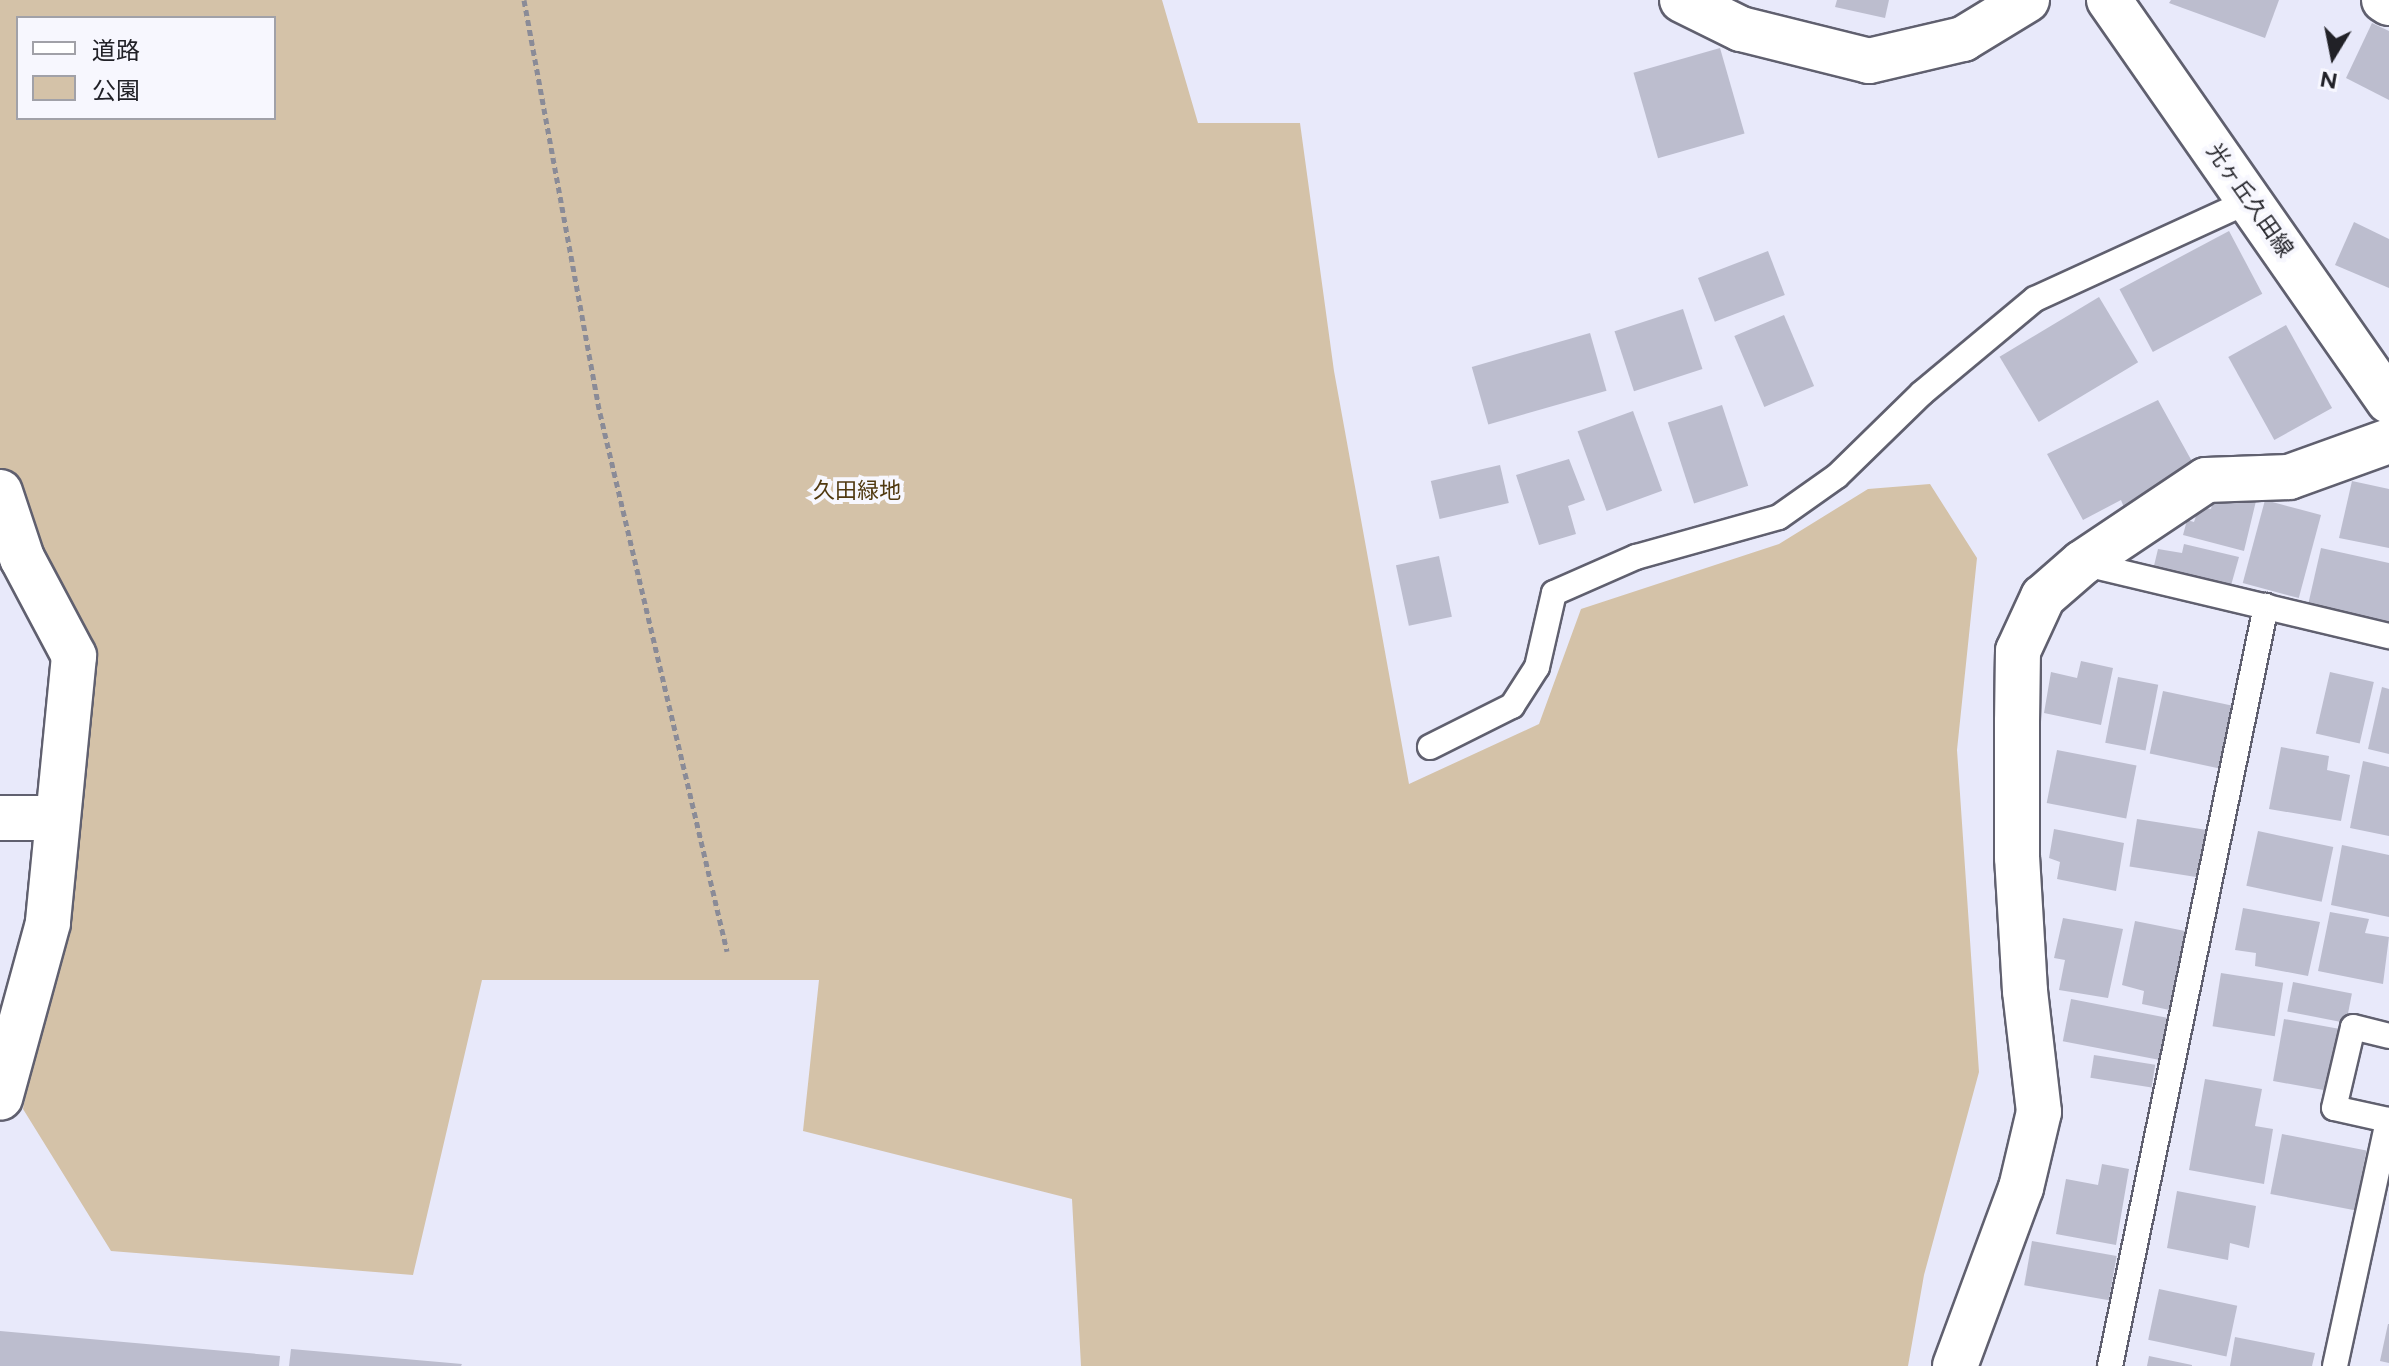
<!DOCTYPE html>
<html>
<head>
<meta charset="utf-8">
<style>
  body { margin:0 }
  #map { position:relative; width:2389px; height:1366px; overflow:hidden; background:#e8e9fa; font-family:Figtree,"Noto Sans JP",sans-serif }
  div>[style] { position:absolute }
  .green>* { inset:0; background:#d4c2a8 }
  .building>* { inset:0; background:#bcbdce; transform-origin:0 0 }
  .path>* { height:5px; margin-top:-2.5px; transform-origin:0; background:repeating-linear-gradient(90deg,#8a8b97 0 6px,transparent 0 10px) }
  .roads { filter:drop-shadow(2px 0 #60606f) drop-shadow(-2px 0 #60606f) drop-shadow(0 2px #60606f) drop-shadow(0 -2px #60606f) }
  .lane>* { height:24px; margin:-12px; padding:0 12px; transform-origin:12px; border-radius:12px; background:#fff }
  .street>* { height:44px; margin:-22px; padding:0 22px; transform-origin:22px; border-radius:22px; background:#fff }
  span { translate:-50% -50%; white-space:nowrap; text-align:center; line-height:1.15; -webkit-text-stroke:8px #f7f7fe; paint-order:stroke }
  .street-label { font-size:22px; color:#212127 }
  .park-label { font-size:22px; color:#503910 }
  .legend { position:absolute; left:16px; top:16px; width:260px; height:104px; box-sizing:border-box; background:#f7f7fe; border:2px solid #a1a1a8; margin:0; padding:10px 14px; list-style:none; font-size:24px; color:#212127 }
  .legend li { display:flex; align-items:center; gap:16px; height:40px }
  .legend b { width:40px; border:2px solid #a1a1a8 }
  .north { position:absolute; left:2293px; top:16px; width:80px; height:80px; -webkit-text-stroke:6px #f7f7fe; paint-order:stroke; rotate:190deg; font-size:22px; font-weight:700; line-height:32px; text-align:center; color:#212127 }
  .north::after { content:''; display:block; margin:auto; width:28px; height:36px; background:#212127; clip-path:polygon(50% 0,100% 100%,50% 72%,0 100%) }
</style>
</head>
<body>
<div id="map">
  <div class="green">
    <div style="clip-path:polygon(evenodd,0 0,1162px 0,1198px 123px,1300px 123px,1334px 371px,1409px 784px,1539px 724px,1581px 609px,1779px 544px,1868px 489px,1930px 484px,1977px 558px,1957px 750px,1979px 1072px,1924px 1275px,1908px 1366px,1081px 1366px,1072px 1199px,803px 1131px,819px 980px,482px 980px,413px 1275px,111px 1251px,23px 1109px,66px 874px,62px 702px,0 492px,0 0,18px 18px,274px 18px,274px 118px,18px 118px,18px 18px)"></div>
  </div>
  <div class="building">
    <div style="clip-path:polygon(1837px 0,1889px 0,1885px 18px,1835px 7px)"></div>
    <div style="clip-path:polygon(2171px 0,2279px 0,2265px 38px,2169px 3px)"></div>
    <div style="clip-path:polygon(2372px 23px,2389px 31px,2389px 100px,2346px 78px)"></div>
    <div style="left:1720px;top:48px;width:89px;height:90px;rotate:74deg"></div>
    <div style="clip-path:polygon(2354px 222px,2389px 239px,2389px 288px,2335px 265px)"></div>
    <div style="left:2229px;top:231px;width:71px;height:124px;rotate:62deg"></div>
    <div style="left:1768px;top:251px;width:47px;height:75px;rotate:69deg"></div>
    <div style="left:2099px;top:297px;width:76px;height:116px;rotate:59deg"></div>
    <div style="left:1683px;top:309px;width:63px;height:72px;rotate:72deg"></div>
    <div style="left:1784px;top:315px;width:77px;height:54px;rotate:67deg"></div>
    <div style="left:2286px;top:325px;width:95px;height:66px;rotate:61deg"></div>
    <div style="left:1590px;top:333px;width:60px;height:123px;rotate:74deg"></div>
    <div style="clip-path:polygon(2158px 400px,2194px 465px,2161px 481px,2165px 490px,2125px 510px,2121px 500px,2083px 520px,2047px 454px)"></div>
    <div style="left:1722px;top:405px;width:85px;height:57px;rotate:72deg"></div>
    <div style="left:1633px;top:411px;width:85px;height:59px;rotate:70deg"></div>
    <div style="clip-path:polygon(1569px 459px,1585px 500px,1568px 506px,1576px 534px,1539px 545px,1516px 475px)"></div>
    <div style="left:1500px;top:465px;width:39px;height:71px;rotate:77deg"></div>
    <div style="clip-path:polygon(2352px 481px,2389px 489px,2389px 548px,2339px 538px)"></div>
    <div style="clip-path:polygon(2215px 491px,2256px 501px,2244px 551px,2183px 535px,2187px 520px,2194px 522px,2199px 507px,2211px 509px)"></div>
    <div style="left:2265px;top:500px;width:58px;height:86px;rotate:15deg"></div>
    <div style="clip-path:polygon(2184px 544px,2239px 557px,2230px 589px,2153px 570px,2158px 549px,2182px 553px)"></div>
    <div style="clip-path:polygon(2321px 548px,2389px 563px,2389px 623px,2308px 605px)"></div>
    <div style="left:1439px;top:556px;width:62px;height:44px;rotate:78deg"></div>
    <div style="clip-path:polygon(2081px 661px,2113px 668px,2101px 725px,2044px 713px,2051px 672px,2077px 678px)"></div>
    <div style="left:2330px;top:672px;width:45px;height:63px;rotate:13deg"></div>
    <div style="left:2118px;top:677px;width:41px;height:67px;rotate:11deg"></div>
    <div style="clip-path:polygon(2382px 687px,2389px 689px,2389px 754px,2368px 749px)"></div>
    <div style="left:2163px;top:691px;width:75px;height:64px;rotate:12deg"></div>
    <div style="clip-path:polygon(2281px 747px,2329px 756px,2327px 770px,2350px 775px,2341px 821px,2269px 809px)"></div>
    <div style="left:2057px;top:750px;width:81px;height:54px;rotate:11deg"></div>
    <div style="clip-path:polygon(2363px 761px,2389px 767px,2389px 836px,2350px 828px)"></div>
    <div style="left:2137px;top:819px;width:74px;height:48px;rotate:9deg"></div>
    <div style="clip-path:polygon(2054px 829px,2124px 843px,2116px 891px,2057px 879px,2060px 862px,2049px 858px)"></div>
    <div style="left:2258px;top:831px;width:77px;height:56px;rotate:12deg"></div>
    <div style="clip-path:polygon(2342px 845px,2389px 855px,2389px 917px,2331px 905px)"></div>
    <div style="clip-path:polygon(2243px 908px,2320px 922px,2308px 976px,2255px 966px,2256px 953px,2235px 950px)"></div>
    <div style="clip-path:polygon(2330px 912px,2369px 919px,2365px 933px,2389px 937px,2383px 984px,2318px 971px)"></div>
    <div style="clip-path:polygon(2063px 918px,2123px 929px,2108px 998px,2059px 990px,2065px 960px,2054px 958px)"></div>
    <div style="clip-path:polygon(2135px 921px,2190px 932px,2174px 1011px,2142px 1004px,2144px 991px,2122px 985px)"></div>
    <div style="left:2221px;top:973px;width:63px;height:54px;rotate:9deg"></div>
    <div style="left:2293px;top:982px;width:60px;height:30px;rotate:11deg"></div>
    <div style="left:2071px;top:999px;width:99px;height:43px;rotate:11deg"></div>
    <div style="left:2284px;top:1019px;width:57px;height:63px;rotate:10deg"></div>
    <div style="left:2094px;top:1055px;width:62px;height:23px;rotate:9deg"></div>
    <div style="clip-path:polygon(2205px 1079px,2262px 1089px,2255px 1126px,2273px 1129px,2264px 1184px,2189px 1170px)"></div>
    <div style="left:2282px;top:1134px;width:86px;height:61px;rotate:11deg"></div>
    <div style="clip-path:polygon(2102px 1164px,2129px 1169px,2116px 1245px,2056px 1234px,2066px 1179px,2098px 1185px)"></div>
    <div style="clip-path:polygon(2177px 1191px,2256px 1206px,2249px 1248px,2230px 1243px,2228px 1260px,2167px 1248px)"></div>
    <div style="left:2032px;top:1241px;width:86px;height:45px;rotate:10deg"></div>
    <div style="left:2159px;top:1289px;width:80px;height:52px;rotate:12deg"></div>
    <div style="clip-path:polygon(2388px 1324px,2389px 1324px,2389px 1363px,2380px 1361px)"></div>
    <div style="clip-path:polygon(0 1331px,280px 1356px,279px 1366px,0 1366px)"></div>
    <div style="clip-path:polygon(2235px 1337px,2315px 1353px,2312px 1366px,2230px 1366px)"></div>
    <div style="clip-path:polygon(291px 1349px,462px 1364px,461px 1366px,289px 1366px)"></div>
    <div style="clip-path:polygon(2149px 1356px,2192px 1365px,2192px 1366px,2147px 1366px)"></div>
  </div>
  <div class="path">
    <div style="left:524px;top:0;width:420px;rotate:79.6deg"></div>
    <div style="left:600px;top:413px;width:553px;rotate:76.72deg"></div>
  </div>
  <div class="roads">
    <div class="lane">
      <div style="left:2082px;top:563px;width:316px;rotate:13.4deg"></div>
      <div style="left:1430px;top:747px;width:92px;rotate:-26.6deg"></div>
      <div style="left:1512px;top:706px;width:46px;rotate:-57.3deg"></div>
      <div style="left:1537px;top:667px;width:76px;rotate:-77.1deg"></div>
      <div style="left:1554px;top:593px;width:90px;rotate:-23.7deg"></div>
      <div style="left:1636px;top:557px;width:148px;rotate:-15.6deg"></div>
      <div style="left:1779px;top:517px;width:71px;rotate:-35.3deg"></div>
      <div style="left:1837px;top:476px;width:119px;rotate:-44.3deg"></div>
      <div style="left:1922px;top:393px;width:147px;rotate:-39.8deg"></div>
      <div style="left:2035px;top:299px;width:238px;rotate:-24.6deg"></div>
      <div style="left:2110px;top:1366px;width:776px;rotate:-78.4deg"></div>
      <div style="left:2335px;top:1366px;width:252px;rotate:-77.8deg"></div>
      <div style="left:2388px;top:1120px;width:55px;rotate:-167.5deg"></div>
      <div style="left:2334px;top:1108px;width:83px;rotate:-76.8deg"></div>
      <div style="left:2353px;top:1027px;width:37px;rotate:14deg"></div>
    </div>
    <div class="street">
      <div style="left:1682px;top:0;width:66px;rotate:26.2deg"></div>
      <div style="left:1741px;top:29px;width:132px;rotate:14deg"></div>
      <div style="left:1869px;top:61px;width:97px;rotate:-13.2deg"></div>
      <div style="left:1963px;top:39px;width:75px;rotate:-31.4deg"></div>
      <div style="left:2109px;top:0;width:489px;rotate:55.1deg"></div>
      <div style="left:2384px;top:0;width:6px;rotate:31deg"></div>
      <div style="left:0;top:492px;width:70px;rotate:71.6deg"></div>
      <div style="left:22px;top:558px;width:111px;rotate:62deg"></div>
      <div style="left:74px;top:656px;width:268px;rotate:95.6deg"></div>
      <div style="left:48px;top:923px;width:181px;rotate:105.3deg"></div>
      <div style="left:0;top:818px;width:56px"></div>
      <div style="left:1955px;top:1366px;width:190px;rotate:-69.7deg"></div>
      <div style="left:2021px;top:1188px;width:78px;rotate:-76.7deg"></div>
      <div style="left:2039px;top:1112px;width:122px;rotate:-96.6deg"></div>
      <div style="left:2025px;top:991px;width:133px;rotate:-93.4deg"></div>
      <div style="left:2017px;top:858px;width:136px;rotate:-90deg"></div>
      <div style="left:2017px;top:722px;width:71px;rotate:-89.2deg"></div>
      <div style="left:2018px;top:651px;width:60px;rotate:-65.2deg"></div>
      <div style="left:2043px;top:597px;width:52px;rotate:-41.1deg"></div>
      <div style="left:2082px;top:563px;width:149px;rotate:-33.8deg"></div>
      <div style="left:2206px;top:480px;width:83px;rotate:-2.1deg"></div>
      <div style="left:2289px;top:477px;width:106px;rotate:-19.8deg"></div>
    </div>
  </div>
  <div class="street-label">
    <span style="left:2250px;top:200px;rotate:55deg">光ヶ丘久田線</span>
  </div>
  <div class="park-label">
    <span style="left:857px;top:491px">久田緑地</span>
  </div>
  <ul class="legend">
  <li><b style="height:10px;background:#fff"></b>道路</li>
  <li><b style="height:22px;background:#d4c2a8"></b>公園</li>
  </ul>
  <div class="north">N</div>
</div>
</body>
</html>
